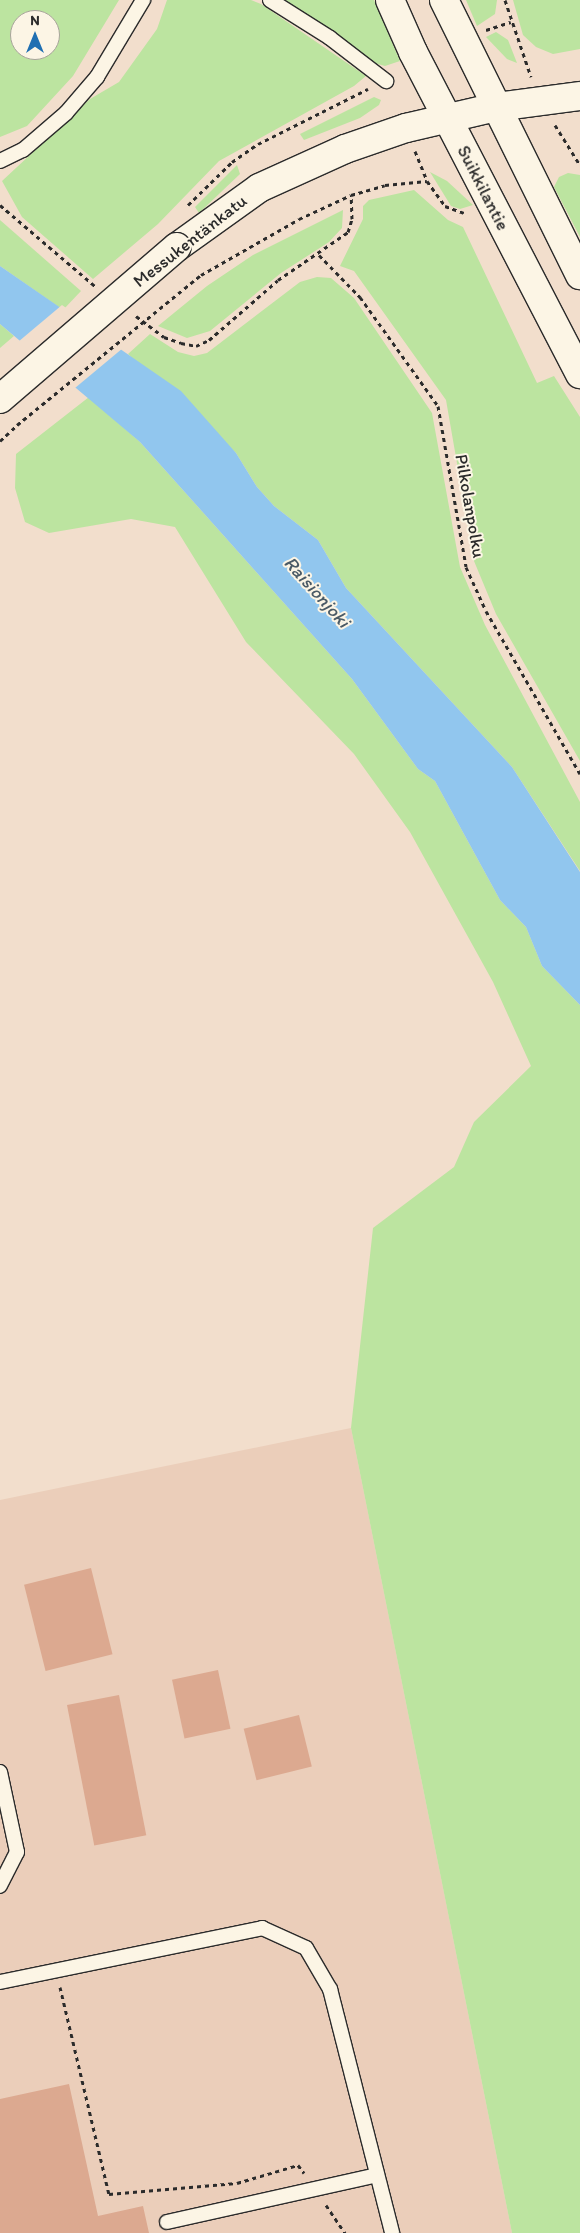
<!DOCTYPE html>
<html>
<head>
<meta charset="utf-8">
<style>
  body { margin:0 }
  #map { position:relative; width:580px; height:2233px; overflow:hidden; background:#f2decc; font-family:Itim,sans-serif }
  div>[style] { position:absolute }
  .built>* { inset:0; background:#ebceba }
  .green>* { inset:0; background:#bce4a0 }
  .water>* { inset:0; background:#91c6ee }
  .pier>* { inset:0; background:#f2decc }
  .building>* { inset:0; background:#dca990; transform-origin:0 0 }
  .path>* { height:3px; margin-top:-1.5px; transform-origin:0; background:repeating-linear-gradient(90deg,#2b2b2b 0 4px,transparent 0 8px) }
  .roads { filter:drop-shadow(1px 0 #2b2b2b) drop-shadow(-1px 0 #2b2b2b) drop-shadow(0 1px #2b2b2b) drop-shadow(0 -1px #2b2b2b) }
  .lane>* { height:14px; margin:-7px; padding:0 7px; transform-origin:7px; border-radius:7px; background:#fcf5e5 }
  .street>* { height:28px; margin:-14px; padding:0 14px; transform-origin:14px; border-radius:14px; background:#fcf5e5 }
  .secondary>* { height:28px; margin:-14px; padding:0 14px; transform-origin:14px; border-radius:14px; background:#fcf5e5 }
  .primary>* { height:28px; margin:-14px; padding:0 14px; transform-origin:14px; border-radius:14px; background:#fcf5e5 }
  .path-bridge>* { height:3px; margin-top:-1.5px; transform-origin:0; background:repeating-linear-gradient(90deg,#2b2b2b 0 4px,transparent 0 8px) }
  .bridges { filter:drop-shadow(1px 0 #2b2b2b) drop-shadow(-1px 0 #2b2b2b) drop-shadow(0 1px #2b2b2b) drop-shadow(0 -1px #2b2b2b) }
  .secondary-bridge>* { height:28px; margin:-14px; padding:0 14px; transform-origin:14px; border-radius:14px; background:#fcf5e5 }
  span { translate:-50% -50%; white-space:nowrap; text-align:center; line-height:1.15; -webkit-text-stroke:4px #fcf5e5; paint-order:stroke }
  .street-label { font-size:18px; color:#2b2b2b }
  .water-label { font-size:19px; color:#4a5a66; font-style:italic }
  .north { position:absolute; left:10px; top:10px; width:50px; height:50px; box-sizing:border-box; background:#fcf5e5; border:1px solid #a8a49b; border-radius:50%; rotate:0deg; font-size:14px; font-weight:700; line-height:20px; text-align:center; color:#2b2b2b }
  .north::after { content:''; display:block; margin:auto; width:18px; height:22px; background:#1f6fb2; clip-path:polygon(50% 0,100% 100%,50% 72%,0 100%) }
</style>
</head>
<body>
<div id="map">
  <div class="built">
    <div style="clip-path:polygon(351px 1428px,512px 2233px,0 2233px,0 1500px)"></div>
  </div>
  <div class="green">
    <div style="clip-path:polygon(evenodd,0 0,119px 0,73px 76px,27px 126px,0 137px,0 0,20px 20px,50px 20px,50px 50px,20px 50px,20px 20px)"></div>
    <div style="clip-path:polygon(167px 0,251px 0,261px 4px,366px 76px,354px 86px,219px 161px,158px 224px,93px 279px,22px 217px,2px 181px,90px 99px,119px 82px,157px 29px)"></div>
    <div style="clip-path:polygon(279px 0,374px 0,400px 61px,385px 66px,367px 61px)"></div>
    <div style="clip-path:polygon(466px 0,497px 0,495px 14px,477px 26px)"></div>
    <div style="clip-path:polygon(513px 0,580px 0,580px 49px,553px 54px,536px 47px,523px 35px)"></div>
    <div style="clip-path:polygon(496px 32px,508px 40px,517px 63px,507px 59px,486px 37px)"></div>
    <div style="clip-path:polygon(374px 97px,381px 100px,379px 105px,360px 118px,304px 140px,300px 134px)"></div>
    <div style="clip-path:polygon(237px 165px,240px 174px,199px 213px,195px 207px)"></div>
    <div style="clip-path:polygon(430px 172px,447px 181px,473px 205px,460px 209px,451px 206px)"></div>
    <div style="clip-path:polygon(568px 173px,580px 175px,580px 237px,554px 187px,559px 177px)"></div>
    <div style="clip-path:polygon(414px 190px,448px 220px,463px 227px,537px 383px,554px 376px,580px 417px,580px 761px,496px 614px,474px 561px,446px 400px,354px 271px,340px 266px,363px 219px,363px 206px,369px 200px)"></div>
    <div style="clip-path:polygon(343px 210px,342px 228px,329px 242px,281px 273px,210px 331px,187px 338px,158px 326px,207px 286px,253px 255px)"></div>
    <div style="clip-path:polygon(0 220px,81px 291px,63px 310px,0 266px)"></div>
    <div style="clip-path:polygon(317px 277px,331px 278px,354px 298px,432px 413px,460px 567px,485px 625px,580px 802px,580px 871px,512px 767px,346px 588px,318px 540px,274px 506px,257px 487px,236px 453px,128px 354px,150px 334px,178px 352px,194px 356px,207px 353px,300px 282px)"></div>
    <div style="clip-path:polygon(0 324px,14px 336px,0 348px)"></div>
    <div style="clip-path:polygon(89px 397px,140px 442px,352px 679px,418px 769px,435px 781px,500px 900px,526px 927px,542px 966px,580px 1005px,580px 2233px,512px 2233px,351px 1428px,373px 1228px,454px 1167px,474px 1122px,531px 1066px,493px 982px,410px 832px,354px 754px,246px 642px,175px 527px,131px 519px,49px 533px,25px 522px,15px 488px,16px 454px)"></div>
  </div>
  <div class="water">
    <div style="clip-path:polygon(0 266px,181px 391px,236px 453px,257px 487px,274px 506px,318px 540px,346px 588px,512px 767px,580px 872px,580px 1005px,542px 966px,526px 927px,500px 900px,435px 781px,418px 769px,352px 679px,140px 442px,0 324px)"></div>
  </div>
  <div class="pier">
    <div style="clip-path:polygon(62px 305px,123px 348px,75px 388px,18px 342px)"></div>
  </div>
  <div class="building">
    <div style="left:91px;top:1568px;width:89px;height:69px;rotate:76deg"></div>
    <div style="left:218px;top:1670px;width:60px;height:47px;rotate:78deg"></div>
    <div style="left:119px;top:1695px;width:143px;height:53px;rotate:79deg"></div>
    <div style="left:299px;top:1715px;width:53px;height:57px;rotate:76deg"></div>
    <div style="clip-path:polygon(69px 2084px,98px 2216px,143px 2206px,149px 2233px,0 2233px,0 2099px)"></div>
  </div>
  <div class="path">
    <div style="left:505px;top:0;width:81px;rotate:71.3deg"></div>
    <div style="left:486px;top:30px;width:26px;rotate:-18deg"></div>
    <div style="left:555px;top:125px;width:47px;rotate:58deg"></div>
    <div style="left:415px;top:151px;width:32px;rotate:68deg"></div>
    <div style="left:0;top:205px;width:125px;rotate:40.5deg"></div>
    <div style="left:188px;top:205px;width:62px;rotate:-44.3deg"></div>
    <div style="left:232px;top:162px;width:32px;rotate:-35deg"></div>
    <div style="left:258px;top:144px;width:123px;rotate:-26.6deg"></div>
    <div style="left:319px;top:255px;width:59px;rotate:45.7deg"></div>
    <div style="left:360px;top:297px;width:134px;rotate:54.4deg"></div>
    <div style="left:438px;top:406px;width:163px;rotate:80.1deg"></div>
    <div style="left:466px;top:567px;width:48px;rotate:65.6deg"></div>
    <div style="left:486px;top:611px;width:188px;rotate:60deg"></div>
    <div style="left:201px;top:275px;width:113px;rotate:-29.7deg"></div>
    <div style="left:299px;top:219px;width:57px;rotate:-24.8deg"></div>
    <div style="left:351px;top:195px;width:35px;rotate:-16deg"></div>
    <div style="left:385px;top:185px;width:42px;rotate:-5.4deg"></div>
    <div style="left:427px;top:181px;width:31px;rotate:54deg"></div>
    <div style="left:445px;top:206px;width:20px;rotate:20deg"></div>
    <div style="left:136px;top:316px;width:35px;rotate:37deg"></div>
    <div style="left:164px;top:337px;width:18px;rotate:19deg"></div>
    <div style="left:181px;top:343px;width:15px;rotate:11deg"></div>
    <div style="left:196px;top:346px;width:14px;rotate:-25deg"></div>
    <div style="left:209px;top:340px;width:91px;rotate:-41deg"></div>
    <div style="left:278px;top:280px;width:85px;rotate:-34.4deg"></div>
    <div style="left:348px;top:232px;width:14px;rotate:-73deg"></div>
    <div style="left:352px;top:219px;width:24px;rotate:-92deg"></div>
    <div style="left:0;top:441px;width:23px;rotate:-43deg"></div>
    <div style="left:60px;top:1987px;width:213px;rotate:76.7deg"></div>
    <div style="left:109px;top:2194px;width:128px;rotate:-4.9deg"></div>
    <div style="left:237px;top:2183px;width:64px;rotate:-16.4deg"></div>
    <div style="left:298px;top:2165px;width:10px;rotate:53deg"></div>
    <div style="left:326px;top:2205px;width:34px;rotate:56deg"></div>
  </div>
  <div class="roads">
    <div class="lane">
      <div style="left:270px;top:0;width:71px;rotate:32.3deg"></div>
      <div style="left:330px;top:38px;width:71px;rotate:37.5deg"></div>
      <div style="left:0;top:161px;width:25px;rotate:-26deg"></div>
      <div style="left:23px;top:150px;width:57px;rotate:-40.7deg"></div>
      <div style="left:66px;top:113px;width:48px;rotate:-49.3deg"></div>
      <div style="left:97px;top:77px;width:90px;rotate:-59.1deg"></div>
      <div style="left:0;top:1772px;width:82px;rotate:78deg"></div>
      <div style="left:17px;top:1852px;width:38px;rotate:117deg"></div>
      <div style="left:0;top:1982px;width:268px;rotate:-11.6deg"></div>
      <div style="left:262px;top:1928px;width:48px;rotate:24.4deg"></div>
      <div style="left:306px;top:1948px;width:48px;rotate:59.7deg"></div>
      <div style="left:330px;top:1989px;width:252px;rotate:75.7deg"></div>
      <div style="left:167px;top:2222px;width:215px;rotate:-12.6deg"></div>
    </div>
    <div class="street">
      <div style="left:496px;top:107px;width:85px;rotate:-7.5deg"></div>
    </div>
    <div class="secondary">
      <div style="left:177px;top:247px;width:101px;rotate:-35.7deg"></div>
      <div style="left:259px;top:188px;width:94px;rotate:-24.4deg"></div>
      <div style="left:345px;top:149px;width:65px;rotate:-19deg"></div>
      <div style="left:406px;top:128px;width:92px;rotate:-13.1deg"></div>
    </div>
    <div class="primary">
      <div style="left:390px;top:0;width:57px;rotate:66.1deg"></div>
      <div style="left:413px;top:52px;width:363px;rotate:62.6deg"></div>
      <div style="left:444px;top:0;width:307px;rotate:63.7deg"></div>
    </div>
  </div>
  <div class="path-bridge">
    <div style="left:17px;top:425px;width:237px;rotate:-39.2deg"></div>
  </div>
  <div class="bridges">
    <div class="secondary-bridge">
      <div style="left:0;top:399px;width:233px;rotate:-40.7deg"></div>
    </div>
  </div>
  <div class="street-label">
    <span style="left:483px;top:188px;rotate:63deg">Suikkilantie</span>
    <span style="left:190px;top:241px;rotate:-38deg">Messukentänkatu</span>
    <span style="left:470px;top:506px;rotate:80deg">Pilkolanpolku</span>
  </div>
  <div class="water-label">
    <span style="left:317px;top:592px;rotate:48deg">Raisionjoki</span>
  </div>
  <div class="north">N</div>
</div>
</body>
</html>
